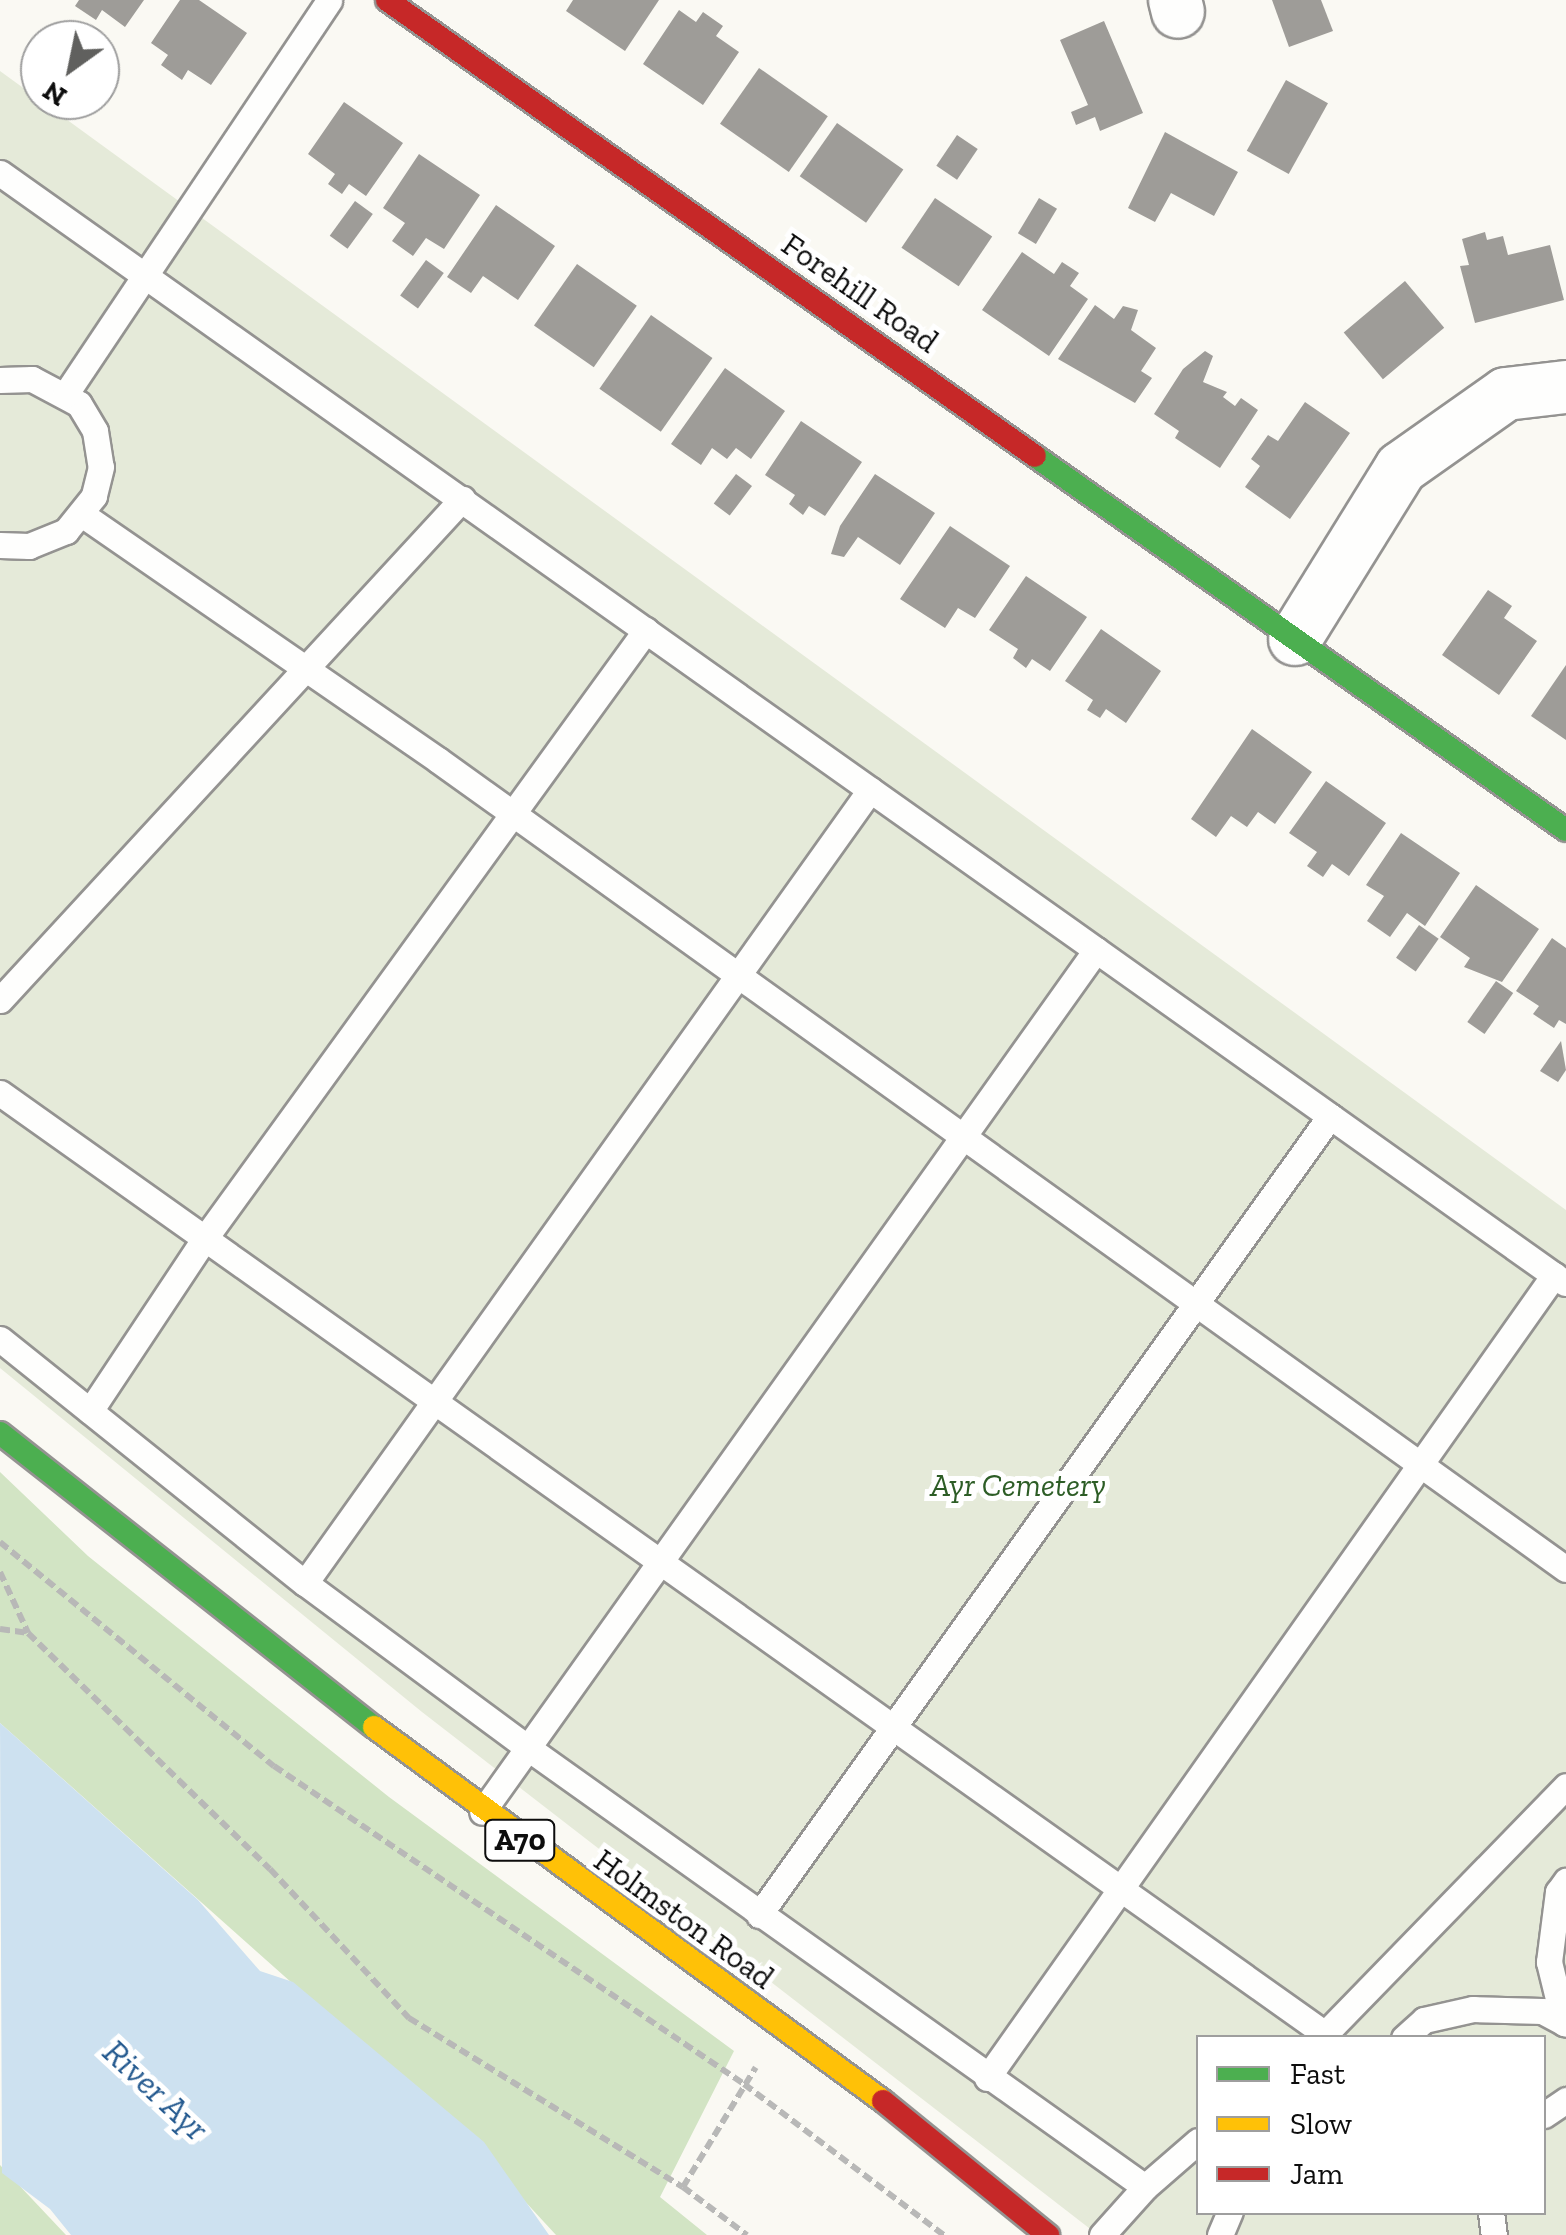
<!DOCTYPE html>
<html>
<head>
<meta charset="utf-8">
<style>
  body { margin:0 }
  #map { position:relative; width:1566px; height:2235px; overflow:hidden; background:#faf9f3; font-family:"Zilla Slab",serif }
  div>[style] { position:absolute }
  .forest>* { inset:0; background:#d2e4c4 }
  .cemetery>* { inset:0; background:#e5ead9 }
  .water>* { inset:0; background:#cde1f0 }
  .building>* { inset:0; background:#9e9c98; transform-origin:0 0 }
  .path>* { height:6px; margin-top:-3px; transform-origin:0; background:repeating-linear-gradient(90deg,#b8b8b7 0 10px,transparent 0 15px) }
  .roads { filter:drop-shadow(2px 0 #949391) drop-shadow(-2px 0 #949391) drop-shadow(0 2px #949391) drop-shadow(0 -2px #949391) }
  .lane>* { height:25px; margin:-12.5px; padding:0 12.5px; transform-origin:12.5px; border-radius:12.5px; background:#fefefd }
  .street>* { height:52px; margin:-26px; padding:0 26px; transform-origin:26px; border-radius:26px; background:#fefefd }
  .fast>* { height:22px; margin:-11px; padding:0 11px; transform-origin:11px; border-radius:11px; background:#4caf50 }
  .slow>* { height:22px; margin:-11px; padding:0 11px; transform-origin:11px; border-radius:11px; background:#ffc107 }
  .jam>* { height:22px; margin:-11px; padding:0 11px; transform-origin:11px; border-radius:11px; background:#c62828 }
  span { translate:-50% -50%; white-space:nowrap; text-align:center; line-height:1.15; -webkit-text-stroke:10px #fff; paint-order:stroke }
  .shield-label span { padding:2px 8px; background:#fff; border:2px solid; border-radius:8px; -webkit-text-stroke-width:0 }
  .shield-label { font-size:30px; color:#0d0d0d; font-weight:700 }
  .street-label { font-size:32px; color:#0d0d0d }
  .park-label { font-size:32px; color:#2d5d26; font-style:italic }
  .water-label { font-size:35px; color:#265b90; font-style:italic }
  .legend { position:absolute; left:1196px; top:2035px; width:350px; height:180px; box-sizing:border-box; background:#fff; border:2px solid #9e9e9e; margin:0; padding:12px 18px; list-style:none; font-size:30px; color:#0d0d0d }
  .legend li { display:flex; align-items:center; gap:20px; height:50px }
  .legend b { width:50px; border:2px solid #9e9e9e }
  .north { position:absolute; left:20px; top:20px; width:100px; height:100px; box-sizing:border-box; background:#fff; border:2px solid #9e9e9e; border-radius:50%; rotate:213deg; font-size:28px; font-weight:700; line-height:40px; text-align:center; color:#0d0d0d }
  .north::after { content:''; display:block; margin:auto; width:35px; height:45px; background:#60605e; clip-path:polygon(50% 0,100% 100%,50% 72%,0 100%) }
</style>
</head>
<body>
<div id="map">
  <div class="forest">
    <div style="clip-path:polygon(0 1472px,88px 1556px,389px 1797px,734px 2051px,660px 2197px,707px 2235px,556px 2235px,426px 2094px,310px 1999px,0 1723px)"></div>
    <div style="clip-path:polygon(0 2165px,66px 2235px,0 2235px)"></div>
  </div>
  <div class="cemetery">
    <div style="clip-path:polygon(evenodd,0 71px,1566px 1210px,1566px 2235px,1098px 2235px,422px 1712px,0 1368px,0 71px,1198px 2038px,1544px 2038px,1544px 2212px,1198px 2212px,1198px 2038px)"></div>
  </div>
  <div class="water">
    <div style="clip-path:polygon(0 1723px,198px 1900px,260px 1971px,293px 1982px,484px 2142px,549px 2235px,71px 2235px,50px 2209px,2px 2173px)"></div>
  </div>
  <div class="building">
    <div style="clip-path:polygon(79px 0,144px 0,125px 27px,102px 10px,96px 20px,75px 6px)"></div>
    <div style="clip-path:polygon(180px 0,199px 0,247px 33px,211px 85px,188px 70px,182px 80px,161px 65px,168px 55px,151px 43px)"></div>
    <div style="clip-path:polygon(573px 0,659px 0,625px 51px,566px 11px)"></div>
    <div style="clip-path:polygon(1272px 0,1321px 0,1333px 31px,1289px 47px)"></div>
    <div style="clip-path:polygon(679px 10px,696px 22px,703px 12px,723px 26px,716px 36px,739px 52px,703px 105px,643px 64px)"></div>
    <div style="clip-path:polygon(1104px 21px,1143px 113px,1100px 131px,1095px 117px,1076px 125px,1071px 112px,1088px 105px,1060px 40px)"></div>
    <div style="left:759px;top:68px;width:84px;height:68px;rotate:35deg"></div>
    <div style="left:1286px;top:80px;width:48px;height:81px;rotate:29deg"></div>
    <div style="clip-path:polygon(344px 102px,403px 143px,366px 196px,349px 184px,342px 194px,328px 184px,335px 174px,308px 154px)"></div>
    <div style="left:837px;top:123px;width:81px;height:65px;rotate:35deg"></div>
    <div style="clip-path:polygon(1165px 132px,1238px 172px,1214px 216px,1171px 193px,1155px 222px,1128px 208px)"></div>
    <div style="left:957px;top:135px;width:25px;height:37px;rotate:34deg"></div>
    <div style="clip-path:polygon(419px 154px,480px 195px,444px 249px,426px 238px,413px 256px,392px 241px,405px 223px,383px 208px)"></div>
    <div style="left:935px;top:198px;width:69px;height:60px;rotate:34deg"></div>
    <div style="left:1039px;top:198px;width:21px;height:41px;rotate:31deg"></div>
    <div style="left:355px;top:201px;width:22px;height:43px;rotate:36deg"></div>
    <div style="clip-path:polygon(496px 205px,555px 246px,518px 300px,483px 276px,471px 293px,447px 277px)"></div>
    <div style="clip-path:polygon(1485px 232px,1487px 240px,1503px 236px,1508px 255px,1550px 245px,1564px 300px,1475px 323px,1460px 266px,1469px 265px,1462px 239px)"></div>
    <div style="clip-path:polygon(1022px 252px,1054px 274px,1062px 262px,1079px 273px,1070px 286px,1088px 299px,1049px 356px,982px 310px)"></div>
    <div style="left:426px;top:260px;width:22px;height:44px;rotate:36deg"></div>
    <div style="left:577px;top:264px;width:73px;height:75px;rotate:35deg"></div>
    <div style="left:1405px;top:281px;width:61px;height:80px;rotate:50deg"></div>
    <div style="clip-path:polygon(1095px 305px,1114px 319px,1123px 306px,1138px 310px,1131px 330px,1156px 348px,1141px 371px,1152px 378px,1135px 403px,1058px 359px)"></div>
    <div style="left:651px;top:315px;width:75px;height:90px;rotate:35deg"></div>
    <div style="clip-path:polygon(1205px 351px,1213px 356px,1203px 382px,1227px 392px,1223px 397px,1235px 406px,1241px 398px,1258px 410px,1220px 468px,1175px 438px,1179px 431px,1154px 414px,1183px 369px)"></div>
    <div style="clip-path:polygon(725px 368px,785px 411px,751px 459px,736px 448px,727px 459px,712px 448px,701px 465px,671px 444px)"></div>
    <div style="clip-path:polygon(1305px 402px,1350px 433px,1290px 519px,1245px 487px,1260px 466px,1251px 459px,1268px 435px,1278px 441px)"></div>
    <div style="clip-path:polygon(801px 421px,862px 462px,825px 516px,809px 506px,803px 515px,789px 504px,795px 495px,765px 475px)"></div>
    <div style="left:736px;top:474px;width:20px;height:37px;rotate:37deg"></div>
    <div style="clip-path:polygon(875px 474px,935px 513px,900px 565px,858px 537px,844px 557px,831px 554px,840px 526px)"></div>
    <div style="clip-path:polygon(950px 526px,1010px 566px,975px 618px,958px 608px,945px 628px,900px 599px)"></div>
    <div style="clip-path:polygon(1026px 576px,1087px 617px,1050px 671px,1032px 659px,1026px 668px,1013px 658px,1018px 649px,989px 630px)"></div>
    <div style="clip-path:polygon(1488px 590px,1512px 606px,1504px 618px,1537px 641px,1499px 695px,1442px 655px)"></div>
    <div style="clip-path:polygon(1101px 629px,1161px 671px,1126px 723px,1106px 709px,1100px 718px,1087px 710px,1093px 700px,1065px 681px)"></div>
    <div style="clip-path:polygon(1566px 665px,1566px 740px,1531px 716px)"></div>
    <div style="clip-path:polygon(1252px 729px,1312px 772px,1275px 824px,1258px 812px,1247px 827px,1231px 816px,1216px 837px,1191px 819px)"></div>
    <div style="clip-path:polygon(1326px 781px,1386px 823px,1349px 876px,1332px 864px,1323px 877px,1307px 866px,1317px 852px,1289px 833px)"></div>
    <div style="clip-path:polygon(1401px 833px,1460px 873px,1425px 926px,1407px 913px,1390px 937px,1367px 921px,1384px 896px,1366px 885px)"></div>
    <div style="clip-path:polygon(1476px 885px,1539px 929px,1502px 982px,1464px 967px,1470px 958px,1440px 937px)"></div>
    <div style="left:1419px;top:925px;width:24px;height:40px;rotate:35deg"></div>
    <div style="clip-path:polygon(1552px 938px,1566px 948px,1566px 1024px,1559px 1020px,1554px 1028px,1533px 1014px,1539px 1006px,1516px 991px)"></div>
    <div style="left:1496px;top:981px;width:21px;height:50px;rotate:35deg"></div>
    <div style="clip-path:polygon(1561px 1041px,1566px 1070px,1558px 1082px,1540px 1071px)"></div>
  </div>
  <div class="path">
    <div style="left:0;top:1542px;width:354px;rotate:39.3deg"></div>
    <div style="left:274px;top:1766px;width:567px;rotate:34.08deg"></div>
    <div style="left:744px;top:2084px;width:251px;rotate:37.1deg"></div>
    <div style="left:0;top:1572px;width:67px;rotate:65.3deg"></div>
    <div style="left:28px;top:1633px;width:338px;rotate:44.3deg"></div>
    <div style="left:270px;top:1869px;width:204px;rotate:47deg"></div>
    <div style="left:409px;top:2018px;width:322px;rotate:31.7deg"></div>
    <div style="left:683px;top:2187px;width:80px;rotate:36.9deg"></div>
    <div style="left:0;top:1629px;width:27px;rotate:8deg"></div>
    <div style="left:683px;top:2187px;width:140px;rotate:-58.7deg"></div>
  </div>
  <div class="roads">
    <div class="lane">
      <div style="left:0;top:173px;width:1343px;rotate:35.33deg"></div>
      <div style="left:1096px;top:950px;width:1058px;rotate:125.46deg"></div>
      <div style="left:0;top:380px;width:32px;rotate:-2deg"></div>
      <div style="left:32px;top:379px;width:53px;rotate:28deg"></div>
      <div style="left:79px;top:404px;width:31px;rotate:59deg"></div>
      <div style="left:95px;top:431px;width:36px;rotate:81deg"></div>
      <div style="left:101px;top:467px;width:30px;rotate:104deg"></div>
      <div style="left:94px;top:496px;width:45px;rotate:128.7deg"></div>
      <div style="left:66px;top:531px;width:40px;rotate:158deg"></div>
      <div style="left:29px;top:546px;width:29px;rotate:-178deg"></div>
      <div style="left:65px;top:395px;width:475px;rotate:-56.2deg"></div>
      <div style="left:83px;top:515px;width:431px;rotate:34.6deg"></div>
      <div style="left:438px;top:760px;width:1388px;rotate:35.65deg"></div>
      <div style="left:1096px;top:950px;width:575px;rotate:35.38deg"></div>
      <div style="left:0;top:1000px;width:682px;rotate:-47.32deg"></div>
      <div style="left:0;top:1093px;width:1625px;rotate:35.38deg"></div>
      <div style="left:0;top:1339px;width:391px;rotate:38.7deg"></div>
      <div style="left:305px;top:1583px;width:277px;rotate:36.5deg"></div>
      <div style="left:528px;top:1748px;width:757px;rotate:35.43deg"></div>
      <div style="left:1145px;top:2187px;width:70px;rotate:-41deg"></div>
      <div style="left:90px;top:1411px;width:208px;rotate:-56.4deg"></div>
      <div style="left:205px;top:1238px;width:751px;rotate:-54.05deg"></div>
      <div style="left:305px;top:1583px;width:974px;rotate:-54.53deg"></div>
      <div style="left:759px;top:1915px;width:982px;rotate:-54.45deg"></div>
      <div style="left:1564px;top:2023px;width:63px;rotate:-103.8deg"></div>
      <div style="left:1549px;top:1962px;width:71px;rotate:-82.7deg"></div>
      <div style="left:1558px;top:1892px;width:14px;rotate:-54deg"></div>
      <div style="left:1321px;top:2038px;width:351px;rotate:-45.8deg"></div>
      <div style="left:1404px;top:2038px;width:27px;rotate:-42deg"></div>
      <div style="left:1424px;top:2020px;width:50px;rotate:-12.7deg"></div>
      <div style="left:1473px;top:2009px;width:69px;rotate:1.7deg"></div>
      <div style="left:1542px;top:2011px;width:27px;rotate:28deg"></div>
      <div style="left:987px;top:2078px;width:983px;rotate:-54.77deg"></div>
      <div style="left:1544px;top:2115px;width:27px;rotate:-34deg"></div>
      <div style="left:1491px;top:2212px;width:23px;rotate:83deg"></div>
      <div style="left:1102px;top:2235px;width:64px;rotate:-48.1deg"></div>
      <div style="left:1220px;top:2235px;width:25px;rotate:-67deg"></div>
    </div>
    <div class="street">
      <div style="left:1175px;top:0;width:12px;rotate:76deg"></div>
      <div style="left:1295px;top:639px;width:201px;rotate:-58.2deg"></div>
      <div style="left:1401px;top:468px;width:128px;rotate:-35.2deg"></div>
      <div style="left:1506px;top:394px;width:60px;rotate:-6.7deg"></div>
    </div>
    <div class="fast">
      <div style="left:1035px;top:456px;width:649px;rotate:35.16deg"></div>
      <div style="left:0;top:1433px;width:476px;rotate:38.2deg"></div>
    </div>
    <div class="slow">
      <div style="left:374px;top:1727px;width:632px;rotate:36.31deg"></div>
    </div>
    <div class="jam">
      <div style="left:387px;top:0;width:792px;rotate:35.13deg"></div>
      <div style="left:883px;top:2101px;width:213px;rotate:39.1deg"></div>
    </div>
  </div>
  <div class="shield-label">
    <span style="left:520px;top:1840px">A70</span>
  </div>
  <div class="street-label">
    <span style="left:860px;top:293px;rotate:35deg">Forehill Road</span>
    <span style="left:684px;top:1919px;rotate:36deg">Holmston Road</span>
  </div>
  <div class="park-label">
    <span style="left:1018px;top:1485px">Ayr Cemetery</span>
  </div>
  <div class="water-label">
    <span style="left:156px;top:2090px;rotate:43deg">River Ayr</span>
  </div>
  <ul class="legend">
  <li><b style="height:12px;background:#4caf50"></b>Fast</li>
  <li><b style="height:12px;background:#ffc107"></b>Slow</li>
  <li><b style="height:12px;background:#c62828"></b>Jam</li>
  </ul>
  <div class="north">N</div>
</div>
</body>
</html>
